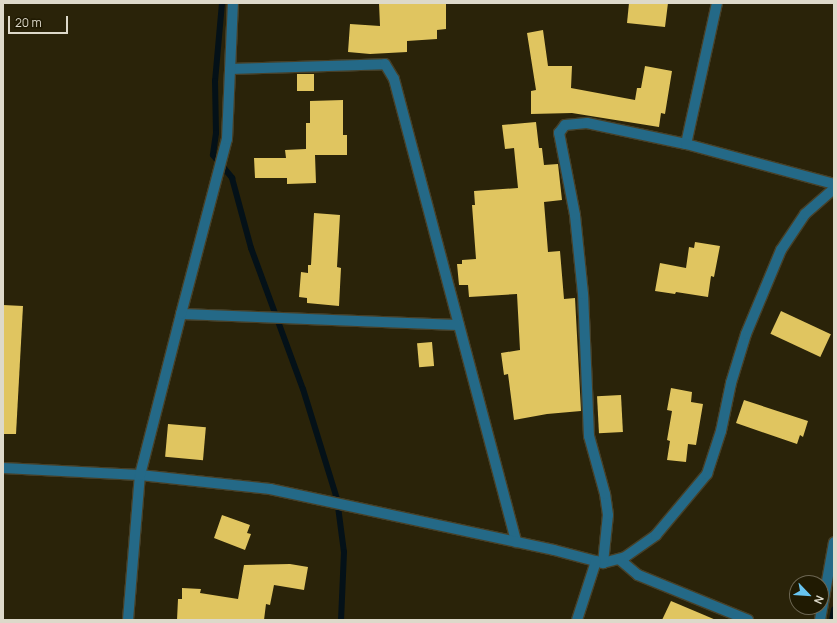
<!DOCTYPE html>
<html>
<head>
<meta charset="utf-8">
<style>
  body { margin:0 }
  #map { position:relative; width:837px; height:623px; overflow:hidden; background:#2a2309; font-family:Manrope,sans-serif }
  div>[style] { position:absolute }
  .stream>* { height:6px; margin:-3px; padding:0 3px; transform-origin:3px; border-radius:3px; background:#041118 }
  .building>* { inset:0; background:#e0c560; transform-origin:0 0 }
  .roads { filter:drop-shadow(1px 0 #474028) drop-shadow(-1px 0 #474028) drop-shadow(0 1px #474028) drop-shadow(0 -1px #474028) }
  .minor>* { height:10px; margin:-5px; padding:0 5px; transform-origin:5px; border-radius:5px; background:#246987 }
  span { translate:-50% -50%; white-space:nowrap; text-align:center; line-height:1.15; -webkit-text-stroke:4px #201a02; paint-order:stroke }
  .frame { position:absolute; inset:0; border:4px solid #ddd9ca; pointer-events:none }
  .north { position:absolute; left:789px; top:575px; width:40px; height:40px; box-sizing:border-box; background:#201a02; border:1px solid #6c6652; border-radius:50%; rotate:115deg; font-size:11px; font-weight:700; line-height:16px; text-align:center; color:#ddd9ca }
  .north::after { content:''; display:block; margin:auto; width:14px; height:18px; background:#68c4f0; clip-path:polygon(50% 0,100% 100%,50% 72%,0 100%) }
  .scale { position:absolute; left:8px; top:16px; width:60px; height:18px; box-sizing:border-box; border:2px solid #ddd9ca; border-top:0; padding-left:5px; font-size:12px; line-height:14px; white-space:nowrap; color:#ddd9ca; -webkit-text-stroke:3px #201a02; paint-order:stroke }
</style>
</head>
<body>
<div id="map">
  <div class="stream">
    <div style="left:222px;top:3px;width:78px;rotate:95.1deg"></div>
    <div style="left:215px;top:81px;width:52px;rotate:88.9deg"></div>
    <div style="left:216px;top:133px;width:22px;rotate:98deg"></div>
    <div style="left:213px;top:155px;width:30px;rotate:50deg"></div>
    <div style="left:232px;top:178px;width:73px;rotate:74.8deg"></div>
    <div style="left:251px;top:248px;width:150px;rotate:69.8deg"></div>
    <div style="left:303px;top:389px;width:115px;rotate:72.8deg"></div>
    <div style="left:337px;top:499px;width:53px;rotate:82.5deg"></div>
    <div style="left:344px;top:552px;width:68px;rotate:92.5deg"></div>
    <div style="left:832px;top:620px;width:11px;rotate:-80deg"></div>
  </div>
  <div class="building">
    <div style="clip-path:polygon(379px 3px,446px 3px,446px 29px,437px 30px,437px 39px,407px 41px,407px 52px,370px 54px,348px 52px,350px 24px,380px 26px)"></div>
    <div style="clip-path:polygon(629px 3px,668px 3px,665px 27px,627px 23px)"></div>
    <div style="clip-path:polygon(543px 30px,548px 66px,572px 66px,571px 88px,635px 100px,637px 88px,641px 88px,645px 66px,672px 71px,665px 114px,661px 113px,659px 127px,572px 113px,531px 114px,531px 91px,536px 90px,527px 33px)"></div>
    <div style="left:297px;top:74px;width:17px;height:17px"></div>
    <div style="clip-path:polygon(343px 100px,343px 135px,347px 135px,347px 155px,315px 155px,316px 183px,287px 184px,287px 178px,255px 178px,254px 158px,286px 158px,285px 150px,306px 149px,306px 123px,310px 123px,310px 101px)"></div>
    <div style="clip-path:polygon(536px 122px,539px 148px,542px 148px,544px 165px,558px 164px,562px 200px,544px 202px,548px 252px,560px 251px,564px 299px,575px 298px,581px 411px,547px 414px,514px 420px,508px 374px,504px 375px,501px 353px,520px 350px,517px 294px,469px 297px,468px 285px,459px 285px,457px 264px,462px 264px,462px 260px,476px 259px,472px 205px,475px 205px,474px 191px,518px 188px,514px 148px,505px 149px,502px 125px)"></div>
    <div style="clip-path:polygon(314px 213px,340px 215px,337px 267px,341px 268px,339px 306px,307px 303px,307px 298px,299px 297px,301px 272px,308px 273px,308px 265px,311px 265px)"></div>
    <div style="clip-path:polygon(695px 242px,720px 246px,714px 277px,711px 276px,708px 297px,676px 292px,675px 294px,655px 291px,660px 263px,686px 268px,689px 247px,694px 248px)"></div>
    <div style="clip-path:polygon(3px 305px,23px 306px,16px 434px,3px 434px)"></div>
    <div style="left:781px;top:311px;width:55px;height:25px;rotate:25deg"></div>
    <div style="left:432px;top:342px;width:24px;height:15px;rotate:85deg"></div>
    <div style="clip-path:polygon(671px 388px,692px 392px,691px 402px,703px 404px,696px 445px,688px 444px,686px 462px,667px 460px,670px 441px,667px 440px,672px 411px,667px 410px)"></div>
    <div style="left:621px;top:395px;width:37px;height:24px;rotate:87deg"></div>
    <div style="clip-path:polygon(744px 400px,808px 421px,803px 437px,800px 435px,797px 444px,736px 423px)"></div>
    <div style="left:168px;top:424px;width:38px;height:33px;rotate:5deg"></div>
    <div style="clip-path:polygon(222px 515px,250px 525px,247px 533px,251px 534px,245px 550px,214px 538px)"></div>
    <div style="clip-path:polygon(290px 564px,308px 567px,304px 590px,274px 585px,270px 605px,266px 604px,264px 620px,177px 620px,178px 599px,182px 599px,182px 588px,201px 589px,200px 593px,238px 599px,244px 565px)"></div>
    <div style="clip-path:polygon(671px 601px,716px 620px,662px 620px)"></div>
  </div>
  <div class="roads">
    <div class="minor">
      <div style="left:230px;top:69px;width:155px;rotate:-1.8deg"></div>
      <div style="left:385px;top:64px;width:17px;rotate:59deg"></div>
      <div style="left:394px;top:79px;width:479px;rotate:75.2deg"></div>
      <div style="left:686px;top:144px;width:144px;rotate:-77.6deg"></div>
      <div style="left:181px;top:314px;width:278px;rotate:2.3deg"></div>
      <div style="left:3px;top:468px;width:137px;rotate:2.9deg"></div>
      <div style="left:140px;top:475px;width:131px;rotate:6.1deg"></div>
      <div style="left:270px;top:489px;width:290px;rotate:12.1deg"></div>
      <div style="left:554px;top:550px;width:51px;rotate:14.9deg"></div>
      <div style="left:603px;top:563px;width:23px;rotate:-15deg"></div>
      <div style="left:625px;top:557px;width:38px;rotate:-35deg"></div>
      <div style="left:656px;top:535px;width:80px;rotate:-50.1deg"></div>
      <div style="left:707px;top:474px;width:45px;rotate:-72deg"></div>
      <div style="left:721px;top:431px;width:49px;rotate:-78.2deg"></div>
      <div style="left:731px;top:383px;width:51px;rotate:-73deg"></div>
      <div style="left:746px;top:334px;width:91px;rotate:-67.4deg"></div>
      <div style="left:781px;top:250px;width:43px;rotate:-56.3deg"></div>
      <div style="left:805px;top:214px;width:38px;rotate:-41deg"></div>
      <div style="left:619px;top:559px;width:25px;rotate:40deg"></div>
      <div style="left:638px;top:575px;width:119px;rotate:22.2deg"></div>
      <div style="left:603px;top:563px;width:48px;rotate:-84.1deg"></div>
      <div style="left:608px;top:515px;width:21px;rotate:-98deg"></div>
      <div style="left:605px;top:494px;width:60px;rotate:-105.4deg"></div>
      <div style="left:589px;top:436px;width:142px;rotate:-92.4deg"></div>
      <div style="left:583px;top:294px;width:79px;rotate:-95.8deg"></div>
      <div style="left:575px;top:215px;width:84px;rotate:-101deg"></div>
      <div style="left:559px;top:133px;width:10px;rotate:-53deg"></div>
      <div style="left:565px;top:125px;width:22px;rotate:-5deg"></div>
      <div style="left:587px;top:123px;width:101px;rotate:12deg"></div>
      <div style="left:686px;top:144px;width:153px;rotate:15.1deg"></div>
      <div style="left:128px;top:620px;width:145px;rotate:-85.3deg"></div>
      <div style="left:140px;top:475px;width:166px;rotate:-75.7deg"></div>
      <div style="left:181px;top:314px;width:181px;rotate:-75.3deg"></div>
      <div style="left:227px;top:139px;width:136px;rotate:-87.5deg"></div>
      <div style="left:577px;top:620px;width:62px;rotate:-72.1deg"></div>
      <div style="left:820px;top:620px;width:79px;rotate:-79.8deg"></div>
    </div>
  </div>
  <div class="frame"></div>
  <div class="north">N</div>
  <div class="scale">20 m</div>
</div>
</body>
</html>
